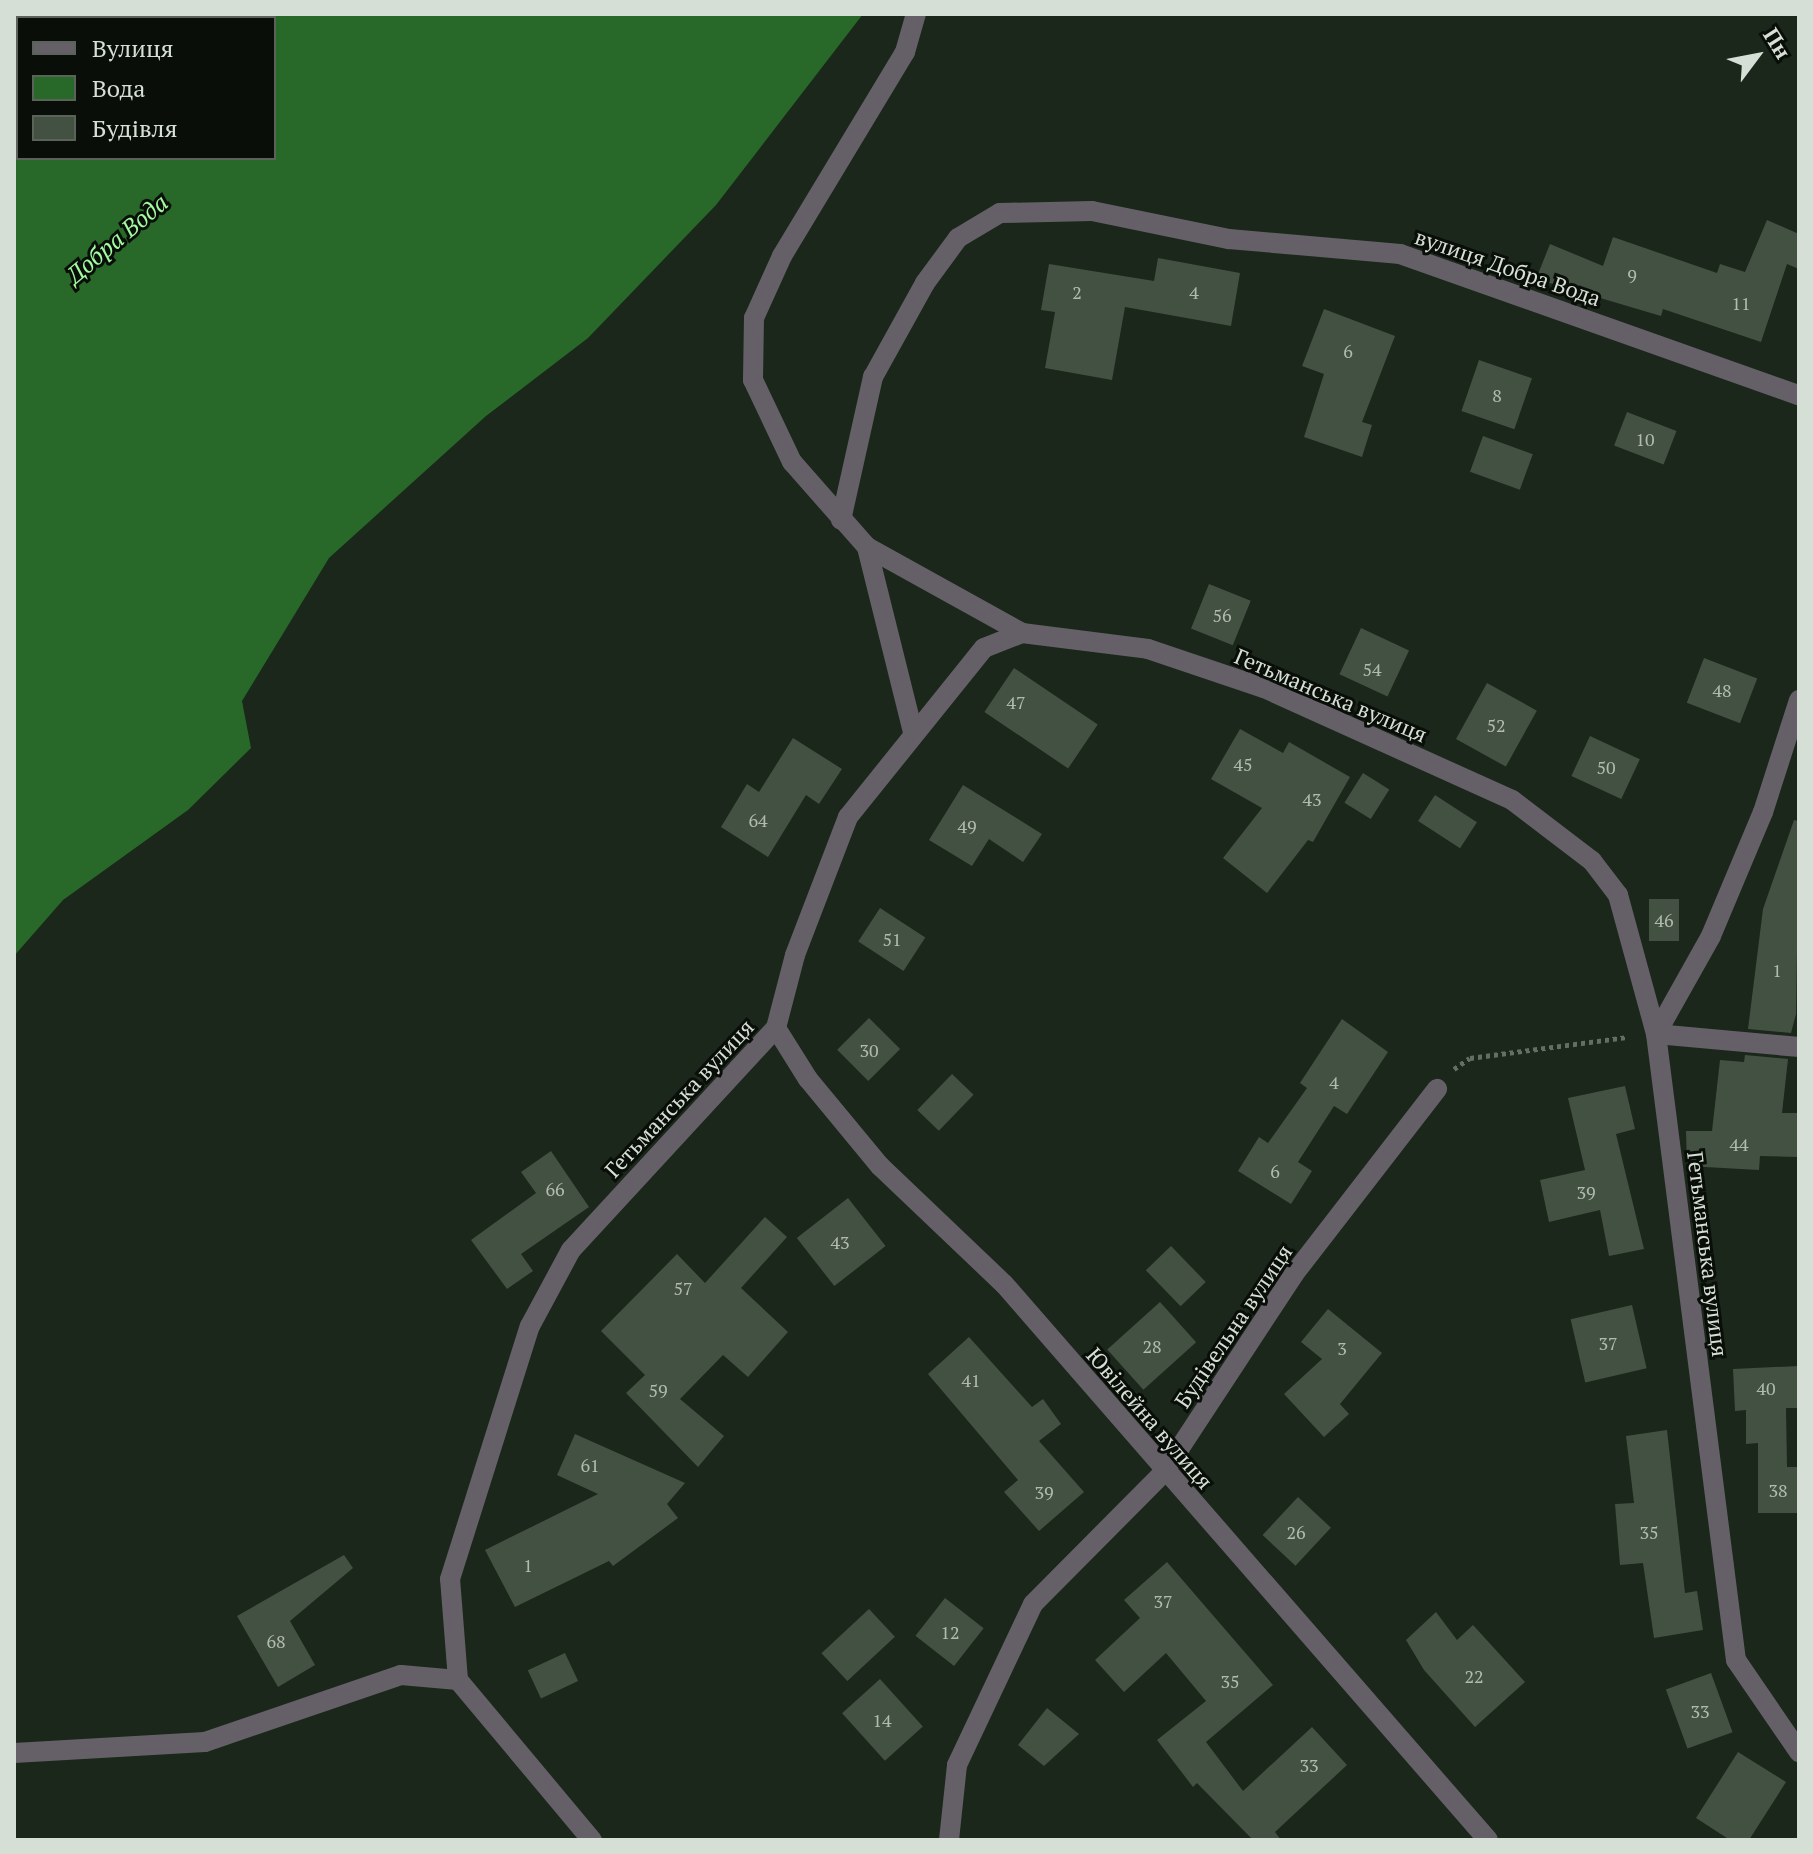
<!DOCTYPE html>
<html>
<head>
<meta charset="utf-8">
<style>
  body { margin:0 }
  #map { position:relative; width:1813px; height:1854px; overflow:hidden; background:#1a271a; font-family:"PT Serif",serif }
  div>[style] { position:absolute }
  .water>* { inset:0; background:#286929 }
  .building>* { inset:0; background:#435142; transform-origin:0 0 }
  .path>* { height:5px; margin-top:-2.5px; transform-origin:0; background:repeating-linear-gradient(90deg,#646f64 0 4px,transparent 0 8px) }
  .minor>* { height:20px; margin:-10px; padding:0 10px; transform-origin:10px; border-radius:10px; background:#656067 }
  span { translate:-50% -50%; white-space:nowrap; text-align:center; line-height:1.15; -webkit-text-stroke:6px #090e08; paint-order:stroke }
  .number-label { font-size:18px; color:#b1bcb0 }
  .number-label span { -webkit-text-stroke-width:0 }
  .street-label { font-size:22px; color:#d6dfd5 }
  .water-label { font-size:24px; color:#a3fba1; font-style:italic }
  .frame { position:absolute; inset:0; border:16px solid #d6dfd5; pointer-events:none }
  .legend { position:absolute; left:16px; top:16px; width:260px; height:144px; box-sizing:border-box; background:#090e08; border:2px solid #5b625a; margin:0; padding:10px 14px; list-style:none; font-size:24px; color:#d6dfd5 }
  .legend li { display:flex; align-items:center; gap:16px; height:40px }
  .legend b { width:40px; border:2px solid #5b625a }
  .north { position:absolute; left:1717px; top:16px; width:80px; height:80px; -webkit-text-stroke:6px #090e08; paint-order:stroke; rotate:58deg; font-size:22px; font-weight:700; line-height:32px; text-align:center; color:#d6dfd5 }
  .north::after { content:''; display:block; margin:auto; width:28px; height:36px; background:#d6dfd5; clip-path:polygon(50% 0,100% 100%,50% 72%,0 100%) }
</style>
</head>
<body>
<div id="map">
  <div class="water">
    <div style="clip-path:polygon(evenodd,14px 14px,863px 14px,716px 205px,588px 338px,486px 416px,329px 558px,242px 701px,251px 748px,188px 810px,63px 900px,14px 956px,14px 14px,18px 18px,274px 18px,274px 158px,18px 158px,18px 18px)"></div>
  </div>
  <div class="building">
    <div style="clip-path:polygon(1767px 220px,1799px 234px,1799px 269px,1787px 264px,1761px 342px,1663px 309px,1661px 316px,1536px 279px,1550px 244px,1603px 266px,1613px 237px,1717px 273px,1720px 264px,1745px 272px)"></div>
    <div style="clip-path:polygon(1158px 258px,1240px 273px,1231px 326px,1125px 307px,1112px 380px,1045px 368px,1055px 312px,1041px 310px,1049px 264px,1154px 281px)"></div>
    <div style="clip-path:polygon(1324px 309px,1395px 336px,1362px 422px,1372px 425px,1362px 457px,1304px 437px,1324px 374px,1302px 366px)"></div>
    <div style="left:1479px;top:360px;width:56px;height:54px;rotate:19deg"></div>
    <div style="left:1627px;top:412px;width:53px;height:36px;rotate:21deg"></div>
    <div style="left:1483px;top:436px;width:53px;height:38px;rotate:20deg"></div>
    <div style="left:1209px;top:584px;width:45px;height:48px;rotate:22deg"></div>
    <div style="left:1361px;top:628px;width:53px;height:51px;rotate:25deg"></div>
    <div style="left:1704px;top:658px;width:57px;height:48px;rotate:21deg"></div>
    <div style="left:1014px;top:668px;width:101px;height:53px;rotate:34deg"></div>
    <div style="left:1487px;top:683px;width:57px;height:64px;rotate:29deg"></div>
    <div style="clip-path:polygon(1240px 729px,1283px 753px,1289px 742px,1350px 777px,1313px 842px,1308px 840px,1267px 893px,1223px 858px,1262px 808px,1211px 779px)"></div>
    <div style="left:1590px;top:736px;width:55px;height:44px;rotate:25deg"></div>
    <div style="clip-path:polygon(793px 738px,842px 769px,819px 804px,806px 795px,768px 857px,721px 827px,747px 784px,759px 792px)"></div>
    <div style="left:1363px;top:773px;width:31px;height:35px;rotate:32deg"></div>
    <div style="clip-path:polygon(963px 785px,1042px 834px,1023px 862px,989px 839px,972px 866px,929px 840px)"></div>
    <div style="left:1435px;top:795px;width:50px;height:31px;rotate:33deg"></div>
    <div style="clip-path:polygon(1794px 820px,1799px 821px,1796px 1014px,1791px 1033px,1748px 1029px,1763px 909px)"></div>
    <div style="left:1649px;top:899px;width:30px;height:42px"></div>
    <div style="left:880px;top:908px;width:54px;height:40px;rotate:33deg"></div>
    <div style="left:869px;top:1018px;width:44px;height:45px;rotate:45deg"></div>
    <div style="clip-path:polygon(1342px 1019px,1388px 1052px,1347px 1114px,1334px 1106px,1298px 1162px,1312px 1171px,1291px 1204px,1238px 1171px,1259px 1137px,1268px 1143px,1307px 1088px,1300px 1083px)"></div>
    <div style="clip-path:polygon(1745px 1055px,1788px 1059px,1782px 1113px,1799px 1113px,1798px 1157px,1760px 1156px,1759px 1170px,1687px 1166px,1686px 1131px,1712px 1131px,1720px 1060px,1744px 1062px)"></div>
    <div style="left:952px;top:1074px;width:30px;height:50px;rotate:44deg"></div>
    <div style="clip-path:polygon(1625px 1086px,1635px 1129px,1616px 1134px,1644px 1249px,1609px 1256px,1600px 1210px,1549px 1222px,1540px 1180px,1585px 1170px,1568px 1098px)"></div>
    <div style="clip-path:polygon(551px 1151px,589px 1207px,521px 1254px,533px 1271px,507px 1289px,471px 1240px,536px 1193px,521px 1172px)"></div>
    <div style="left:848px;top:1198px;width:61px;height:65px;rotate:52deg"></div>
    <div style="clip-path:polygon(765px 1217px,787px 1237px,741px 1288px,788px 1332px,748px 1377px,723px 1355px,680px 1399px,724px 1436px,698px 1467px,626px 1393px,645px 1375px,601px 1331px,677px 1254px,705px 1283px)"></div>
    <div style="left:1171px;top:1246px;width:50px;height:35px;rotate:46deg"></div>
    <div style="left:1160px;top:1302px;width:54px;height:71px;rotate:48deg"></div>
    <div style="left:1632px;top:1305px;width:65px;height:63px;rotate:77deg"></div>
    <div style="clip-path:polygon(1328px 1309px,1382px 1353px,1340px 1404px,1349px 1414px,1324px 1437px,1284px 1394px,1322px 1359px,1301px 1342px)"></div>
    <div style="clip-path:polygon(969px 1337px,1032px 1407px,1043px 1399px,1061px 1424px,1039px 1441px,1084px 1492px,1039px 1531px,1004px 1492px,1018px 1480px,928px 1374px)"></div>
    <div style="clip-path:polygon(1799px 1366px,1799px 1408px,1786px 1408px,1787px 1467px,1799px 1467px,1799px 1513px,1758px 1513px,1758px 1443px,1746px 1444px,1746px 1410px,1735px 1411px,1733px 1369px)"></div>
    <div style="clip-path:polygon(1667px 1430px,1685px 1593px,1697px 1591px,1703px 1630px,1654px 1638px,1643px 1563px,1620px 1565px,1615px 1504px,1634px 1503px,1626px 1436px)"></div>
    <div style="clip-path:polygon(575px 1434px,685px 1483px,667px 1504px,678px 1518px,613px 1566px,609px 1561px,515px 1607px,485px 1550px,598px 1494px,557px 1475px)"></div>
    <div style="left:1298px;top:1497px;width:45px;height:52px;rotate:43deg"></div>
    <div style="clip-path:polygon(344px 1555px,353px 1568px,290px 1621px,315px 1665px,278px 1687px,237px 1616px)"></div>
    <div style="clip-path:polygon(1167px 1562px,1273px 1685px,1206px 1742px,1243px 1791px,1312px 1727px,1347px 1765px,1275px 1832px,1281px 1840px,1253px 1840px,1197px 1783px,1193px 1787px,1157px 1740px,1206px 1701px,1166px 1653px,1124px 1692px,1095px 1660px,1140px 1618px,1124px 1600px)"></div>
    <div style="left:945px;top:1598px;width:49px;height:48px;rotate:38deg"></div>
    <div style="left:869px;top:1609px;width:38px;height:65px;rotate:47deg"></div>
    <div style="clip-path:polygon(1436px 1612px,1457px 1640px,1473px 1625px,1525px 1682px,1475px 1727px,1424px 1670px,1406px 1640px)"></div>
    <div style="left:565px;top:1653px;width:31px;height:41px;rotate:65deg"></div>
    <div style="left:1711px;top:1673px;width:63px;height:48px;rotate:70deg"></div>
    <div style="left:880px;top:1679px;width:64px;height:51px;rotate:48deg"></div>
    <div style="clip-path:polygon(1047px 1708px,1079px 1734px,1044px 1766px,1018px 1745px)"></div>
    <div style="clip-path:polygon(1738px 1752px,1786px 1782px,1749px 1840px,1730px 1840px,1696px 1818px)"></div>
  </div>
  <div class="path">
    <div style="left:1454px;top:1069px;width:19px;rotate:-35deg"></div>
    <div style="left:1470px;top:1058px;width:158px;rotate:-7.6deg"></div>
  </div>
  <div class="minor">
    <div style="left:841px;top:520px;width:147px;rotate:-77.4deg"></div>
    <div style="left:873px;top:377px;width:107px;rotate:-61deg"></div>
    <div style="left:925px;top:283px;width:56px;rotate:-53.7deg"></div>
    <div style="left:958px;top:238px;width:49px;rotate:-30.8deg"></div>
    <div style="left:1000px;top:213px;width:92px;rotate:-1.2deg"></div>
    <div style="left:1092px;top:211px;width:140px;rotate:11.6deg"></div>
    <div style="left:1229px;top:239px;width:172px;rotate:5deg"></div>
    <div style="left:1400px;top:254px;width:423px;rotate:19.5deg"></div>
    <div style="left:867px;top:547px;width:177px;rotate:29deg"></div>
    <div style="left:1799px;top:700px;width:118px;rotate:107.8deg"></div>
    <div style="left:1763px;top:812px;width:134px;rotate:112.8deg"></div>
    <div style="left:1711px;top:936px;width:112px;rotate:119.3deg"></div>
    <div style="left:1656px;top:1034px;width:144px;rotate:5.2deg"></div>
    <div style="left:913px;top:732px;width:191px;rotate:-104deg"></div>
    <div style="left:867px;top:547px;width:113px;rotate:-131.4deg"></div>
    <div style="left:792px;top:462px;width:91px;rotate:-115.4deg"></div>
    <div style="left:753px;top:380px;width:62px;rotate:-89.1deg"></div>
    <div style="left:754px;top:318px;width:68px;rotate:-65.7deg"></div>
    <div style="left:782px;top:256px;width:238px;rotate:-58.9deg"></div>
    <div style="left:905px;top:52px;width:40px;rotate:-74deg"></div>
    <div style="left:776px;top:1028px;width:60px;rotate:57.9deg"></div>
    <div style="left:808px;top:1079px;width:113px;rotate:50.4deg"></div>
    <div style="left:880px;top:1166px;width:171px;rotate:43.6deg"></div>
    <div style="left:1004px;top:1284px;width:737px;rotate:48.96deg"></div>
    <div style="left:458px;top:1680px;width:209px;rotate:50.1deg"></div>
    <div style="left:14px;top:1753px;width:191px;rotate:-3.3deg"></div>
    <div style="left:205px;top:1742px;width:207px;rotate:-18.9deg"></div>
    <div style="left:401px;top:1675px;width:57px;rotate:5deg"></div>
    <div style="left:458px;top:1680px;width:101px;rotate:-94.5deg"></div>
    <div style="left:450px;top:1579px;width:265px;rotate:-72.5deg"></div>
    <div style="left:530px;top:1326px;width:86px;rotate:-61.7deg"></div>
    <div style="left:571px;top:1250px;width:302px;rotate:-47.3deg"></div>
    <div style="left:776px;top:1028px;width:75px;rotate:-75.4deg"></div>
    <div style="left:795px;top:955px;width:148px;rotate:-69deg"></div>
    <div style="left:848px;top:817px;width:217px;rotate:-51.2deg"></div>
    <div style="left:984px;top:648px;width:41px;rotate:-21.5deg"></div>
    <div style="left:1022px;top:633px;width:127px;rotate:7.2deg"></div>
    <div style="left:1148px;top:649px;width:122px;rotate:18.6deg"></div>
    <div style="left:1264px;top:688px;width:272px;rotate:24.3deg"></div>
    <div style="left:1512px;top:800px;width:101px;rotate:37.3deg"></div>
    <div style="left:1592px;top:861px;width:43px;rotate:52.6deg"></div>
    <div style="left:1618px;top:895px;width:144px;rotate:74.7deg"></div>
    <div style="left:1656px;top:1034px;width:631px;rotate:82.72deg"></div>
    <div style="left:1736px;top:1660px;width:112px;rotate:55.6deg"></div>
    <div style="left:949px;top:1840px;width:75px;rotate:-83.9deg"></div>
    <div style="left:957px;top:1765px;width:178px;rotate:-64.7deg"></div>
    <div style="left:1033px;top:1604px;width:186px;rotate:-45.2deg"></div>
    <div style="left:1164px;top:1472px;width:237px;rotate:-56.7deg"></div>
    <div style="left:1294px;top:1274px;width:234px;rotate:-52.3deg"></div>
  </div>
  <div class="number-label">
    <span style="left:1632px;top:275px">9</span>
    <span style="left:1077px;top:292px">2</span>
    <span style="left:1194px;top:292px">4</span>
    <span style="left:1741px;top:303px">11</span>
    <span style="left:1348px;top:351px">6</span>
    <span style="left:1497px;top:395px">8</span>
    <span style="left:1645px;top:439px">10</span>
    <span style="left:1222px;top:615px">56</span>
    <span style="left:1372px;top:669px">54</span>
    <span style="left:1722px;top:690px">48</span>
    <span style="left:1016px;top:702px">47</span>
    <span style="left:1496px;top:725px">52</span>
    <span style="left:1243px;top:764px">45</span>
    <span style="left:1606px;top:767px">50</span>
    <span style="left:1312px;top:799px">43</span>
    <span style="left:758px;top:820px">64</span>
    <span style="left:967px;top:826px">49</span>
    <span style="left:1664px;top:920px">46</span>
    <span style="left:892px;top:939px">51</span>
    <span style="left:1777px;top:970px">1</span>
    <span style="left:869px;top:1050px">30</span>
    <span style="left:1334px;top:1082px">4</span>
    <span style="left:1739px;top:1144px">44</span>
    <span style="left:1275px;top:1171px">6</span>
    <span style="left:555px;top:1189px">66</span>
    <span style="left:1586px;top:1192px">39</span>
    <span style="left:840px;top:1242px">43</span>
    <span style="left:683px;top:1288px">57</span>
    <span style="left:1608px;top:1343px">37</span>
    <span style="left:1152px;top:1346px">28</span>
    <span style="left:1342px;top:1348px">3</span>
    <span style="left:971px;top:1380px">41</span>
    <span style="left:1766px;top:1388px">40</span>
    <span style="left:658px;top:1390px">59</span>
    <span style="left:590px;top:1465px">61</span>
    <span style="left:1778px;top:1490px">38</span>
    <span style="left:1044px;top:1492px">39</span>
    <span style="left:1296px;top:1532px">26</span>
    <span style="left:1649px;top:1532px">35</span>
    <span style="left:528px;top:1565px">1</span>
    <span style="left:1163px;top:1601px">37</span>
    <span style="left:950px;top:1632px">12</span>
    <span style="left:276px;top:1641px">68</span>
    <span style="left:1474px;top:1676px">22</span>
    <span style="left:1230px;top:1681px">35</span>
    <span style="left:1700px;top:1711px">33</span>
    <span style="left:882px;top:1720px">14</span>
    <span style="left:1309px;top:1765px">33</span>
  </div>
  <div class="street-label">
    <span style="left:1508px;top:267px;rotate:19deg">вулиця Добра Вода</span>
    <span style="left:1331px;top:695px;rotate:23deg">Гетьманська вулиця</span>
    <span style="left:679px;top:1098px;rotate:-47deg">Гетьманська вулиця</span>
    <span style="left:1708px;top:1254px;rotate:83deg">Гетьманська вулиця</span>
    <span style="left:1233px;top:1326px;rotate:-56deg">Будівельна вулиця</span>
    <span style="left:1150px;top:1418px;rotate:49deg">Ювілейна вулиця</span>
  </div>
  <div class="water-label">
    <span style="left:117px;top:239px;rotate:-40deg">Добра Вода</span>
  </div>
  <div class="frame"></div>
  <ul class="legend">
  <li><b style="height:10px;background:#656067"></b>Вулиця</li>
  <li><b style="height:22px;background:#286929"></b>Вода</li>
  <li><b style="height:22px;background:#435142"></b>Будівля</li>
  </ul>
  <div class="north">Пн</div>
</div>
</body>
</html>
